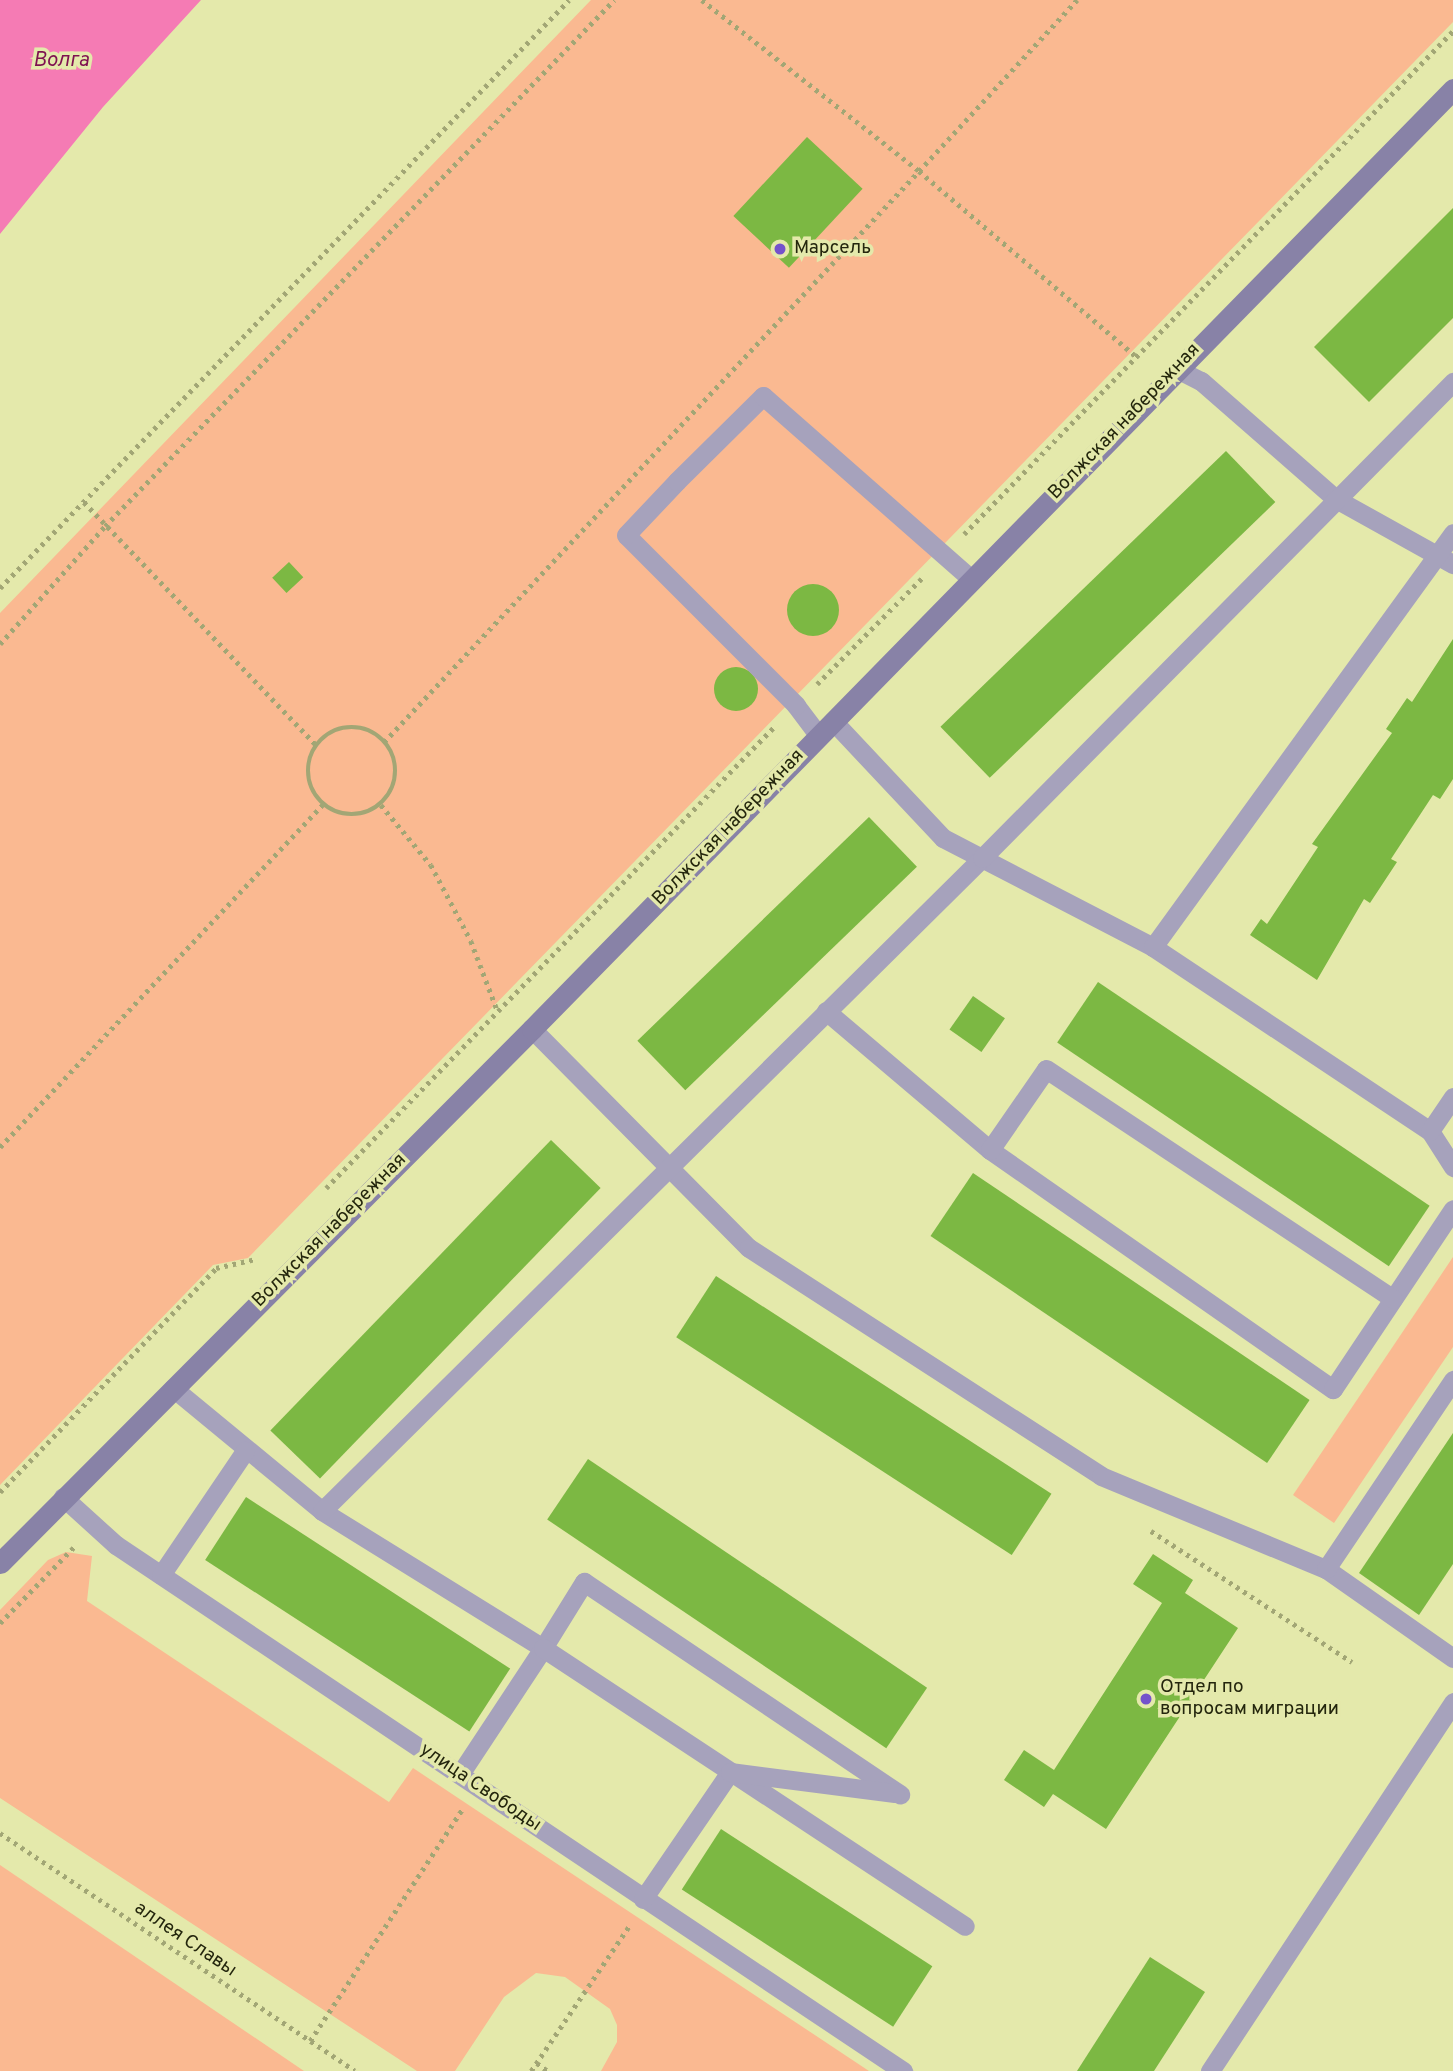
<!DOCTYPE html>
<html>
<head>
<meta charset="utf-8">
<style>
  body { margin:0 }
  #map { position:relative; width:1453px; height:2071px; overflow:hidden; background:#e4e9ab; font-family:Overpass,sans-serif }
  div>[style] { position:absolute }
  .green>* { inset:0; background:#fab991 }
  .water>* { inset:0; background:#f57bb4 }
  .building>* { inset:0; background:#7cb843; transform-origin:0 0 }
  .round { border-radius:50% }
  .path>* { height:4.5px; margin-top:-2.25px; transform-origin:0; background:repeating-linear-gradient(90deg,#a2a675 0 3.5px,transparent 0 8.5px) }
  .path>.ring { margin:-2.25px; padding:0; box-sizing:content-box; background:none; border:4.5px solid #a2a675; border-radius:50% }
  .lane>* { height:19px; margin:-9.5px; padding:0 9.5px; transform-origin:9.5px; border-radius:9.5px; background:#a6a2bc }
  .secondary>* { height:21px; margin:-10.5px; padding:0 10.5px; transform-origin:10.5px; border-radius:10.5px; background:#8882a7 }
  .dots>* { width:19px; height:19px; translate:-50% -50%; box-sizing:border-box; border:4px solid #e4e9ab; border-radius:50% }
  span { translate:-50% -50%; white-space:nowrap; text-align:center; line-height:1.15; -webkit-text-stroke:7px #e4e9ab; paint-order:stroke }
  .poi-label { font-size:19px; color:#24260d }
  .left { translate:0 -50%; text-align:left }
  .street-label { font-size:19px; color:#24260d }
  .water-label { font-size:21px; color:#7f1150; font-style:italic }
</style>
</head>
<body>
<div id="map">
  <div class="green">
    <div style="clip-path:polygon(591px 0,1453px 0,1453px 22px,248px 1258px,213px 1265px,0 1485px,0 613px)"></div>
    <div style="clip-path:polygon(1453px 1257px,1453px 1347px,1334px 1523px,1293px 1495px)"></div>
    <div style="clip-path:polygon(66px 1552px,92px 1556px,87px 1601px,389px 1802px,413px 1768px,869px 2071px,601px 2071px,617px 2042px,617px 2025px,610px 2009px,565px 1977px,536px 1973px,504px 1997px,455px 2071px,417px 2071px,0 1798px,0 1610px,48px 1560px)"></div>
    <div style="clip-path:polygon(0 1865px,304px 2071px,0 2071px)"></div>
  </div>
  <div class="water">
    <div style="clip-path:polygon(0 0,201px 0,103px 107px,0 234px)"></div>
  </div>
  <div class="building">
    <div style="left:807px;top:137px;width:76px;height:108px;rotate:43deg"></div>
    <div style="clip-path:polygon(1453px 208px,1453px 318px,1369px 402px,1314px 347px)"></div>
    <div style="left:1226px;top:451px;width:71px;height:397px;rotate:46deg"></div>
    <div style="left:289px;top:562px;width:21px;height:23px;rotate:47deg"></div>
    <div class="round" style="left:787px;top:584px;width:52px;height:52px"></div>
    <div style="clip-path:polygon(1453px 639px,1453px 779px,1440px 799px,1433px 795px,1391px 859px,1397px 862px,1370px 903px,1364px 899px,1317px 980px,1250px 935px,1261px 919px,1267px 924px,1318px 847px,1312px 844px,1392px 733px,1386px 729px,1407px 698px,1412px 702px)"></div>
    <div class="round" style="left:714px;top:667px;width:44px;height:44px"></div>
    <div style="left:869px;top:817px;width:69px;height:322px;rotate:46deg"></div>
    <div style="left:1098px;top:982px;width:400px;height:73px;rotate:34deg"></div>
    <div style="left:973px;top:996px;width:39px;height:41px;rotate:35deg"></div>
    <div style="left:551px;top:1140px;width:69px;height:404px;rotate:44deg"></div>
    <div style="left:973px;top:1173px;width:406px;height:76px;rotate:34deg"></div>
    <div style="left:716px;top:1276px;width:400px;height:73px;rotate:33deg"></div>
    <div style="clip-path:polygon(1453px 1433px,1453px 1564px,1419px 1615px,1359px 1573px)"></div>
    <div style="left:588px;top:1459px;width:409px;height:73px;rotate:34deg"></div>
    <div style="left:246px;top:1497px;width:315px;height:75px;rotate:33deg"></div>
    <div style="clip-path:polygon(1153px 1554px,1193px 1580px,1185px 1593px,1238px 1628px,1106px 1829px,1053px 1794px,1044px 1807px,1004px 1780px,1024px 1750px,1054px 1770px,1162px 1603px,1133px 1584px)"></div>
    <div style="left:721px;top:1829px;width:252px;height:72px;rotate:33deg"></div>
    <div style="clip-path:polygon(1150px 1957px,1205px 1992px,1154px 2071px,1077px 2071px)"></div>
  </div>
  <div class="path">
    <div style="left:702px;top:0;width:276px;rotate:38.2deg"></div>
    <div style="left:919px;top:171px;width:233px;rotate:-47.3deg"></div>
    <div style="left:84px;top:502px;width:336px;rotate:46.3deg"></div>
    <div style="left:964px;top:534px;width:702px;rotate:-45.81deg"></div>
    <div style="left:0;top:588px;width:818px;rotate:-45.94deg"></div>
    <div style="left:0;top:644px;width:158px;rotate:-48.3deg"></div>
    <div style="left:105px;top:526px;width:732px;rotate:-45.94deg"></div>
    <div style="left:817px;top:684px;width:152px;rotate:-45.3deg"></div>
    <div class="ring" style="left:308px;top:727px;width:83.5px;height:83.5px"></div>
    <div style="left:384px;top:742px;width:782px;rotate:-46.86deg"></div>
    <div style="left:919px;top:171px;width:288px;rotate:40.5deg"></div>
    <div style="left:381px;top:805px;width:78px;rotate:50.2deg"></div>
    <div style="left:431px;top:865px;width:86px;rotate:62.2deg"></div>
    <div style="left:471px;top:941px;width:76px;rotate:69.2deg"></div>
    <div style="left:0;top:1147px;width:471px;rotate:-46.7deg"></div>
    <div style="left:326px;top:1188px;width:646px;rotate:-45.82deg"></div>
    <div style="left:0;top:1492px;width:311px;rotate:-46deg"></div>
    <div style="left:216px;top:1268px;width:41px;rotate:-12.7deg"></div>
    <div style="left:1151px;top:1531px;width:240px;rotate:33.1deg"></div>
    <div style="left:0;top:1623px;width:107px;rotate:-45.8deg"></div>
    <div style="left:0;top:1833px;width:427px;rotate:33.8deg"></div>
    <div style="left:310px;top:2041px;width:277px;rotate:-56.7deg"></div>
    <div style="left:537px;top:2063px;width:14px;rotate:36deg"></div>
    <div style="left:531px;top:2071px;width:176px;rotate:-55.9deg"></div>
  </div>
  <div class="lane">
    <div style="left:1177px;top:369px;width:27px;rotate:27deg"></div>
    <div style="left:1201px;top:381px;width:179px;rotate:41.2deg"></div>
    <div style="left:1336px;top:499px;width:134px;rotate:29.1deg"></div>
    <div style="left:833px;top:721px;width:161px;rotate:46.8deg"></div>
    <div style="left:943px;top:838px;width:237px;rotate:27.4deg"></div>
    <div style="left:1153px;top:947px;width:333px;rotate:33.6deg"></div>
    <div style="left:1430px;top:1131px;width:43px;rotate:57.4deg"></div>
    <div style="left:819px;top:736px;width:39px;rotate:-127deg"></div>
    <div style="left:796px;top:705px;width:240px;rotate:-135deg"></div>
    <div style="left:626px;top:535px;width:74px;rotate:-46.6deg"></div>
    <div style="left:677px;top:481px;width:121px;rotate:-44.7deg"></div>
    <div style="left:763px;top:396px;width:277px;rotate:41.3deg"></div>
    <div style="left:1153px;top:947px;width:511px;rotate:-54.07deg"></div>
    <div style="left:826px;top:1011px;width:215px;rotate:40.3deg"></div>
    <div style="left:990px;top:1150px;width:418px;rotate:34.9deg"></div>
    <div style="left:1333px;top:1389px;width:216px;rotate:-56.3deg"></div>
    <div style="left:532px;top:1029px;width:308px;rotate:45.3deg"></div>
    <div style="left:749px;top:1248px;width:419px;rotate:32.9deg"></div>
    <div style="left:1101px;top:1476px;width:243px;rotate:22.5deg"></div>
    <div style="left:1326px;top:1569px;width:155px;rotate:35deg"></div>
    <div style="left:1430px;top:1131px;width:41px;rotate:-55.9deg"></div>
    <div style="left:990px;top:1150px;width:98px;rotate:-55.3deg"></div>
    <div style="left:1046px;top:1069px;width:416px;rotate:33.5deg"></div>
    <div style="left:173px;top:1388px;width:193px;rotate:39.5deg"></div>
    <div style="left:322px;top:1511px;width:260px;rotate:31.8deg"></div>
    <div style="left:543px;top:1648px;width:78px;rotate:-58.2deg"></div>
    <div style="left:584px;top:1582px;width:381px;rotate:33.9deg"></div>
    <div style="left:63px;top:1497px;width:72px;rotate:42.2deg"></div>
    <div style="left:116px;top:1545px;width:947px;rotate:33.76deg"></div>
    <div style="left:322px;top:1511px;width:928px;rotate:-44.69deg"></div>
    <div style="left:982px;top:858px;width:670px;rotate:-45.3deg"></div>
    <div style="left:1326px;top:1569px;width:228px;rotate:-56.1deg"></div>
    <div style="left:161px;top:1575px;width:150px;rotate:-55.9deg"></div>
    <div style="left:460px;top:1774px;width:151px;rotate:-56.6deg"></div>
    <div style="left:543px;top:1648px;width:505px;rotate:33.38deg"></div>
    <div style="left:643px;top:1899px;width:154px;rotate:-55.6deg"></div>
    <div style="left:730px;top:1772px;width:166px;rotate:7.3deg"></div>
    <div style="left:1210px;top:2071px;width:442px;rotate:-56.6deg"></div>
  </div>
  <div class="secondary">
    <div style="left:0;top:1563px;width:754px;rotate:-45.11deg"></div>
    <div style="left:532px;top:1029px;width:1316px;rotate:-45.58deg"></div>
  </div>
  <div class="dots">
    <div style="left:780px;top:249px;background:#7452cb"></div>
    <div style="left:1146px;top:1699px;background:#7452cb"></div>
  </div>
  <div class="poi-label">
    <span class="left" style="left:794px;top:249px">Марсель</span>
    <span class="left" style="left:1160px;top:1699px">Отдел по<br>вопросам миграции</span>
  </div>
  <div class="street-label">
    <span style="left:1125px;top:422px;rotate:-46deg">Волжская набережная</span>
    <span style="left:729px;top:828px;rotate:-46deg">Волжская набережная</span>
    <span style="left:330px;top:1231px;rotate:-45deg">Волжская набережная</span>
    <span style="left:480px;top:1788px;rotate:34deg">улица Свободы</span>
    <span style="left:185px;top:1940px;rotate:34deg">аллея Славы</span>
  </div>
  <div class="water-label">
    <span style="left:61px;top:61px">Волга</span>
  </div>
</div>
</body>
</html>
